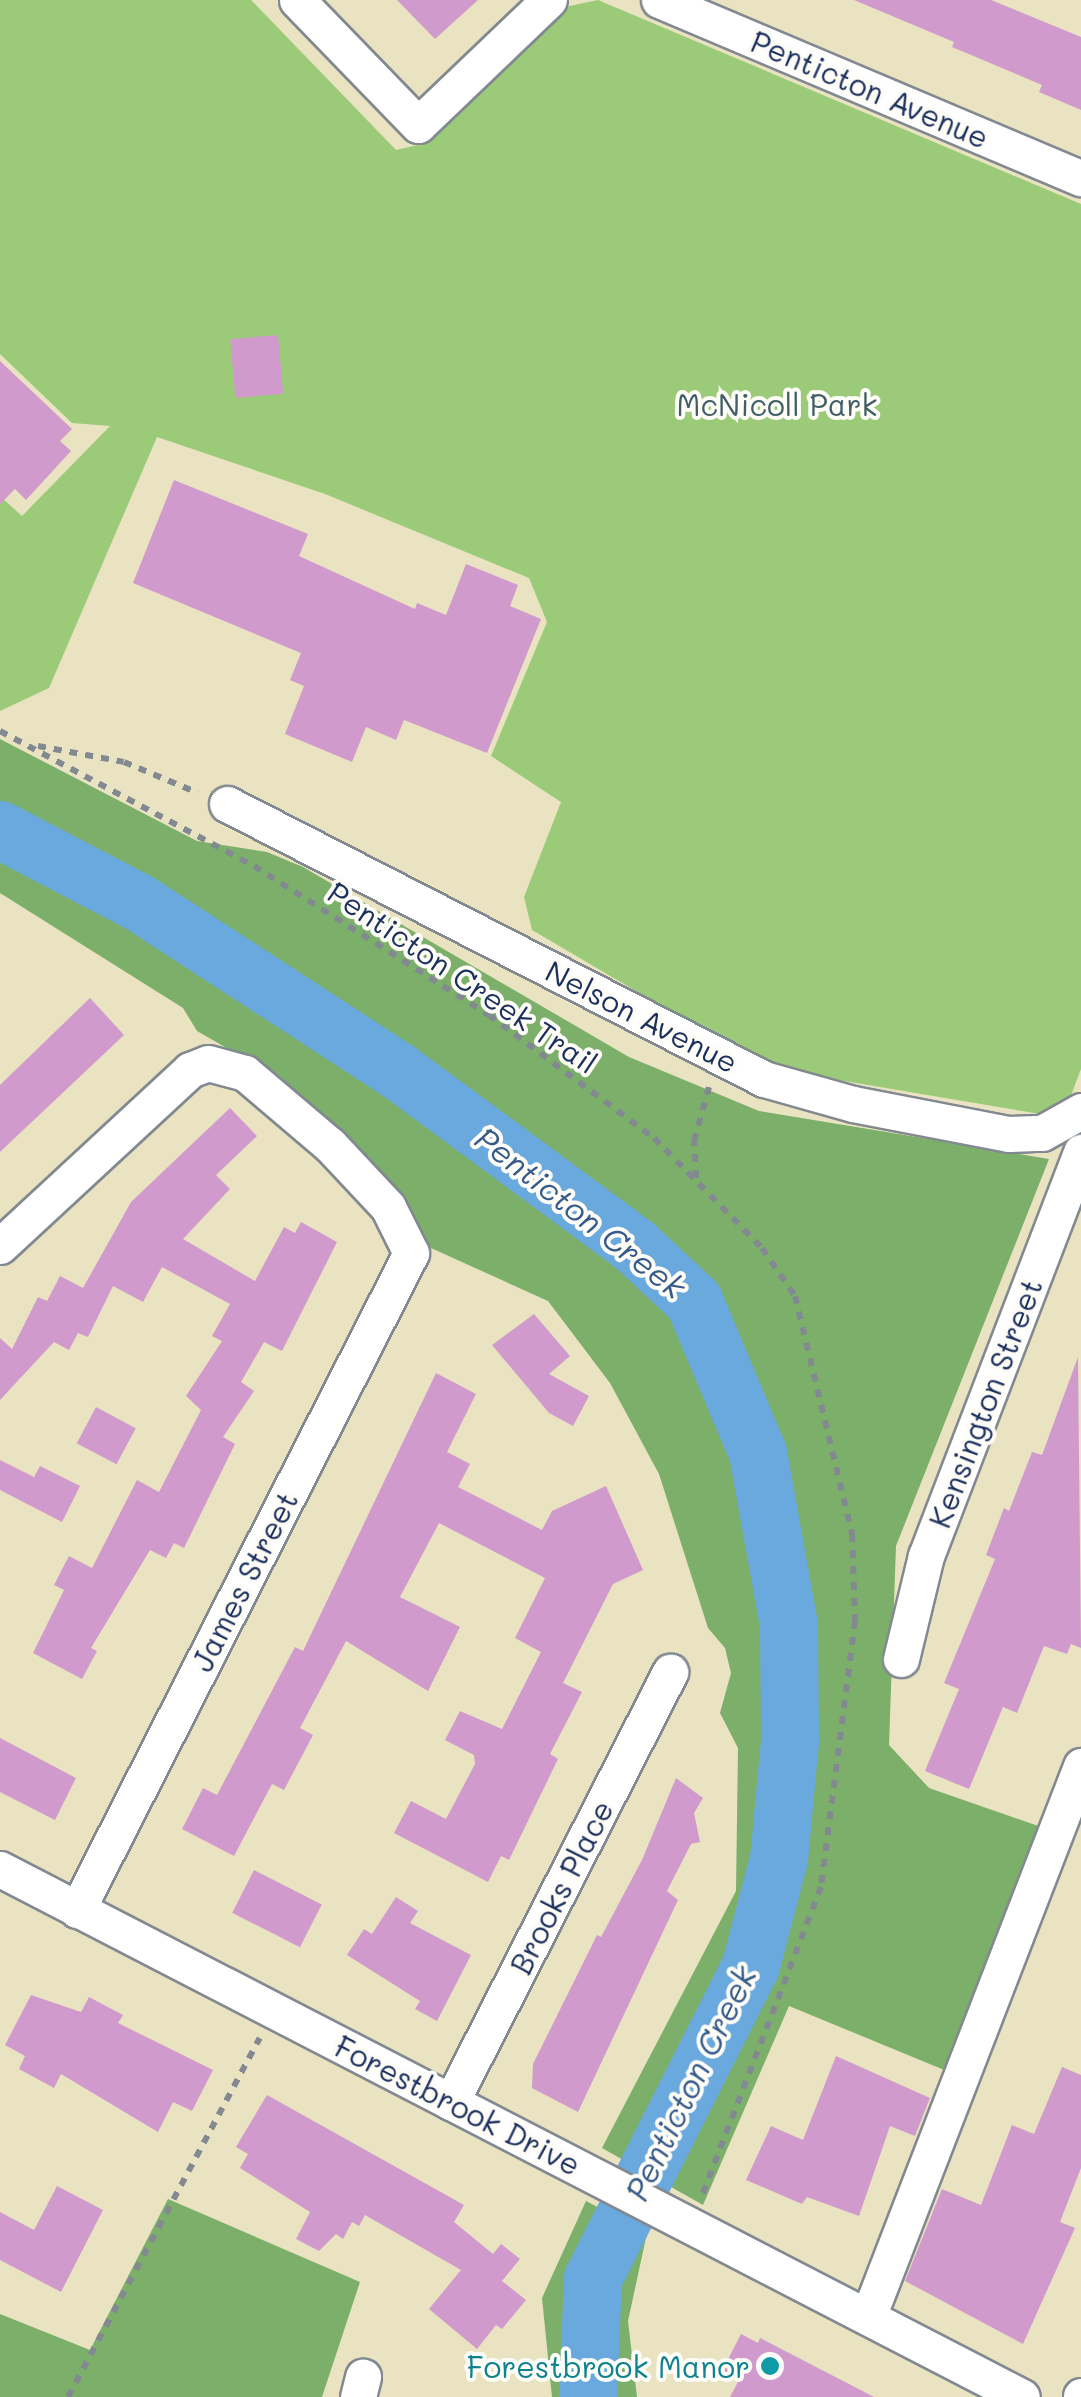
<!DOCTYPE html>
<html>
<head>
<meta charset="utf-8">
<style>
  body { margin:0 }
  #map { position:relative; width:1081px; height:2397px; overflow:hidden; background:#e9e3c1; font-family:Mali,sans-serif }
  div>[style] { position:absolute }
  .green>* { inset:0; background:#9bcb79 }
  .forest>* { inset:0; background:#7caf69 }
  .river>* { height:58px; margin:-29px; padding:0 29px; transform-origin:29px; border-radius:29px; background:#69a9dd }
  .building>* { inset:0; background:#d19acd; transform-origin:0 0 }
  .path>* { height:6px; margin-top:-3px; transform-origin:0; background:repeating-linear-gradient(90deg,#828990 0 8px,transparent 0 16px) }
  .roads { filter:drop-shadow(2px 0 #828990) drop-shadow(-2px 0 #828990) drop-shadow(0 2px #828990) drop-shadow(0 -2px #828990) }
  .minor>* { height:35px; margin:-17.5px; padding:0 17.5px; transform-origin:17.5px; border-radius:17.5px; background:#fff }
  .dots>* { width:28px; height:28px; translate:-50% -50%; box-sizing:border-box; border:5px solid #fdfcf7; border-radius:50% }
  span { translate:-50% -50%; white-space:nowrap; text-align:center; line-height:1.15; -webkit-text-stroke:8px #fdfcf7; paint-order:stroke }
  .street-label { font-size:30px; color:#1b2f5e }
  .park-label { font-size:30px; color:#415e66 }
  .culture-label { font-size:30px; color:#0d838f }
  .right { translate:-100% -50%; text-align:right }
  .water-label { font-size:32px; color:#365a8a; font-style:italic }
</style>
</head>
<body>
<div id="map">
  <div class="green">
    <div style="clip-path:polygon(0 0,251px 0,396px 150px,418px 145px,560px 8px,598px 0,1081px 204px,1081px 1069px,1067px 1106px,1040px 1114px,767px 1068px,532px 930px,524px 897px,561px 802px,491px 756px,547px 622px,529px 578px,325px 494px,157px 437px,49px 688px,0 711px,0 496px,22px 516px,110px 426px,72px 423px,0 354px)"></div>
  </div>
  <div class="forest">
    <div style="clip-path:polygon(0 739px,197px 841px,267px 852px,303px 867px,629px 1057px,759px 1111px,1049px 1159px,896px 1546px,889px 1745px,929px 1788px,1047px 1829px,954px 2074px,789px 2006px,703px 2205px,602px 2148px,736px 1891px,738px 1748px,720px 1713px,731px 1673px,725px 1648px,708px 1628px,659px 1474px,610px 1383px,548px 1301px,431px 1248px,404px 1201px,258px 1066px,197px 1031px,183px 1008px,0 893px)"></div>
    <div style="clip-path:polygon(168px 2199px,360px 2282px,322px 2397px,0 2397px,0 2314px,90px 2350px)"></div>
    <div style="clip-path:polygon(586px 2201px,647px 2233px,628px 2321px,637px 2397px,552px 2397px,542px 2298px)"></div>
  </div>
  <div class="river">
    <div style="left:0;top:830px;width:156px;rotate:27.6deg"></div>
    <div style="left:138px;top:902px;width:310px;rotate:33deg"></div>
    <div style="left:398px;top:1071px;width:295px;rotate:36.4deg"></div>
    <div style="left:635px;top:1246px;width:81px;rotate:43deg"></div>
    <div style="left:694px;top:1301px;width:165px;rotate:67.2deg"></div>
    <div style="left:758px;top:1453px;width:175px;rotate:79.8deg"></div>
    <div style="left:789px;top:1625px;width:116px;rotate:89.5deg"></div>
    <div style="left:790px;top:1741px;width:119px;rotate:95.3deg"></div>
    <div style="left:779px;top:1859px;width:111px;rotate:104.7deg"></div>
    <div style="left:751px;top:1966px;width:351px;rotate:116.8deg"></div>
    <div style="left:593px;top:2279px;width:118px;rotate:92.4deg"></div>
  </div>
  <div class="building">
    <div style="clip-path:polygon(397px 0,478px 0,435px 39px)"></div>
    <div style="clip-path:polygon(854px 0,991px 0,1081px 37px,1081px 110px,1039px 92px,1042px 85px,952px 47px,954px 42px)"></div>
    <div style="left:278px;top:335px;width:59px;height:48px;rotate:85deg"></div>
    <div style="clip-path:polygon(0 361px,72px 429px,60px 441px,71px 451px,26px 500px,15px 489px,0 504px)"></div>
    <div style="clip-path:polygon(174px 480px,308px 534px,299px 556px,415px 609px,417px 603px,446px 615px,466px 564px,518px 585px,510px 606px,541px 619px,487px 753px,404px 720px,396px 740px,366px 727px,352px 762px,285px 734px,304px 686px,290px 680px,301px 653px,133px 583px)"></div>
    <div style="clip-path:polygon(90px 998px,124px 1035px,0 1152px,0 1085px)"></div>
    <div style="clip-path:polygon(230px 1108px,257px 1136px,216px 1175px,230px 1189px,183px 1239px,255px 1281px,284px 1227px,295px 1233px,301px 1222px,337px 1242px,282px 1351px,264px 1342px,241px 1382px,254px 1391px,223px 1437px,235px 1444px,184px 1548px,174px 1543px,166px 1558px,150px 1550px,91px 1648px,97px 1651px,82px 1679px,33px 1653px,64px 1590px,54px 1585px,69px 1556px,92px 1568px,137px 1480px,159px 1492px,201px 1410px,186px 1396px,222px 1341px,212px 1336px,230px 1304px,162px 1267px,143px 1302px,113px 1286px,88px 1337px,78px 1333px,69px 1350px,54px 1342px,0 1400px,0 1338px,12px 1349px,38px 1297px,47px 1301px,60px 1276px,83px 1288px,131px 1202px)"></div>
    <div style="clip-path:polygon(534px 1314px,570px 1356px,549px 1374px,589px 1396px,573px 1426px,549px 1413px,492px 1345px)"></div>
    <div style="clip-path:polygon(1078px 1357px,1081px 1648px,1071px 1644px,1067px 1654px,1044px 1646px,1017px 1713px,1003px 1707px,969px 1789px,925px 1771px,959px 1689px,944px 1683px,995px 1559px,986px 1555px,1004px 1508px,1009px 1511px,1032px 1452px,1042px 1455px)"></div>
    <div style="clip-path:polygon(436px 1373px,476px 1394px,447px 1452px,470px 1464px,458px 1487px,542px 1530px,552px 1511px,606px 1486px,643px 1570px,613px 1584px,563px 1683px,582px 1692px,550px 1754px,558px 1759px,509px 1860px,501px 1856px,488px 1882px,394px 1833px,411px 1801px,446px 1819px,475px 1764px,474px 1755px,445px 1740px,460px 1711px,502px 1729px,541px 1652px,515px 1638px,545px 1578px,439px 1523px,400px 1597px,460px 1627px,428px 1691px,346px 1641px,300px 1728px,313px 1735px,284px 1790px,272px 1784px,234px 1856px,182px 1829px,203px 1788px,217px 1795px,295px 1647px,303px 1651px)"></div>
    <div style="left:96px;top:1407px;width:45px;height:41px;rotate:28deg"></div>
    <div style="clip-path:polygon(0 1460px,34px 1477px,40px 1466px,80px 1486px,62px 1522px,0 1490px)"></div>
    <div style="clip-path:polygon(0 1738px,76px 1778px,55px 1820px,0 1792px)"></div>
    <div style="clip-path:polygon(676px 1778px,703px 1798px,694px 1813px,700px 1842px,691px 1844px,667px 1891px,678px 1900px,578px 2112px,532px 2088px,533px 2064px,597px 1935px,601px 1937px,642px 1860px)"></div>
    <div style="left:254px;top:1870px;width:76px;height:48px;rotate:27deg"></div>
    <div style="clip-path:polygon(396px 1897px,418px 1911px,410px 1923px,471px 1955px,437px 2021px,415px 2009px,420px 2001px,347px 1955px,364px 1929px,372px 1934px)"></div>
    <div style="clip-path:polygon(31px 1995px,81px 2012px,89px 1997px,123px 2015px,118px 2023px,213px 2070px,192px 2111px,173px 2102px,158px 2132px,61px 2074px,54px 2088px,19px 2069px,25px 2056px,5px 2045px)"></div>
    <div style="clip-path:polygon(836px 2056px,930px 2098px,915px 2136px,890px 2126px,859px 2216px,807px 2197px,802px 2204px,746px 2180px,771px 2126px,803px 2140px)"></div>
    <div style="clip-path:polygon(1062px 2067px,1081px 2075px,1081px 2168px,1060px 2222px,1075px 2228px,1023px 2344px,905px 2281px,942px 2189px,981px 2205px,1012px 2125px,1034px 2134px)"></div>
    <div style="clip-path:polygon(267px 2095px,464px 2205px,454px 2222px,493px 2254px,501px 2244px,520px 2259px,502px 2281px,526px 2300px,502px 2329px,496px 2325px,477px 2349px,429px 2309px,461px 2270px,365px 2215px,359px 2226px,352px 2222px,343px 2239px,336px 2234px,319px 2251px,296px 2239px,310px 2212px,240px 2168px,248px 2154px,236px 2147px)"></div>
    <div style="clip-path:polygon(57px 2186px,103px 2210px,61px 2292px,0 2260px,0 2212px,34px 2230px)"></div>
    <div style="clip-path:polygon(741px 2334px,758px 2343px,760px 2338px,874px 2397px,730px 2397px,739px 2380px,722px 2371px)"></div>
  </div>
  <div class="path">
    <div style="left:0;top:731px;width:288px;rotate:28deg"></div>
    <div style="left:254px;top:866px;width:278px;rotate:32.4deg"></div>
    <div style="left:489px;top:1015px;width:206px;rotate:36.7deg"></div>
    <div style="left:654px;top:1138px;width:154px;rotate:45.5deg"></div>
    <div style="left:762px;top:1248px;width:58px;rotate:55.5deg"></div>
    <div style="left:795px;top:1296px;width:245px;rotate:76.5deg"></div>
    <div style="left:852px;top:1534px;width:87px;rotate:88deg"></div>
    <div style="left:855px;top:1621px;width:268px;rotate:97.3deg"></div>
    <div style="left:821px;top:1887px;width:331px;rotate:111.1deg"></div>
    <div style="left:38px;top:746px;width:87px;rotate:10.5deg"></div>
    <div style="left:124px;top:762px;width:80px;rotate:22.7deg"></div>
    <div style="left:696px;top:1178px;width:37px;rotate:-93deg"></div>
    <div style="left:694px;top:1141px;width:56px;rotate:-74.5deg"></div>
    <div style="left:68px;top:2397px;width:407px;rotate:-61.9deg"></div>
  </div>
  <div class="roads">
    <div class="minor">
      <div style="left:297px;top:0;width:174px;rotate:45.9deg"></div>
      <div style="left:418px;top:125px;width:181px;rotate:-43.7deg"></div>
      <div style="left:659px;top:0;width:458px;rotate:22.9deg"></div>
      <div style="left:227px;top:804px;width:603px;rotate:27.12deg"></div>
      <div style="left:764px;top:1079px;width:92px;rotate:15.7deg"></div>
      <div style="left:853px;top:1104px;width:159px;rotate:10.9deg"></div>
      <div style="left:1009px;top:1134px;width:33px;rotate:-2deg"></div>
      <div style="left:1042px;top:1133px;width:45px;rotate:-29.4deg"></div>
      <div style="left:0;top:1246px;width:259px;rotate:-42.8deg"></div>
      <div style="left:190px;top:1070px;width:19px;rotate:-21deg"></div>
      <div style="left:208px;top:1063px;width:38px;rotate:15deg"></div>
      <div style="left:245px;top:1073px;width:111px;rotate:40.3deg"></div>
      <div style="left:330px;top:1145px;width:85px;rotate:46.9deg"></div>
      <div style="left:388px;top:1207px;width:51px;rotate:63.4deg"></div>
      <div style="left:411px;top:1253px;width:737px;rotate:116.95deg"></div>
      <div style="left:901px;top:1659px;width:106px;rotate:-76.4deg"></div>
      <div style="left:926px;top:1556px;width:433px;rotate:-69deg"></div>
      <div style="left:0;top:1869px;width:1150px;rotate:27.32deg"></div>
      <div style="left:451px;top:2102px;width:483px;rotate:-63deg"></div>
      <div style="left:868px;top:2317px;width:591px;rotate:-68.86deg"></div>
      <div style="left:358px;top:2397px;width:21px;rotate:-76deg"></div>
      <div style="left:1081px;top:2397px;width:1px;rotate:-90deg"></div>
    </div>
  </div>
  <div class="dots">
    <div style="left:770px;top:2366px;background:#0f9aa8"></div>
  </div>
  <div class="street-label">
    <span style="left:870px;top:89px;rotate:23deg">Penticton Avenue</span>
    <span style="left:463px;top:977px;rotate:34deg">Penticton Creek Trail</span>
    <span style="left:642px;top:1016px;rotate:27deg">Nelson Avenue</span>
    <span style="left:985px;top:1403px;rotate:-69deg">Kensington Street</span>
    <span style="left:244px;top:1581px;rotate:-63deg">James Street</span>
    <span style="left:561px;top:1887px;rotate:-63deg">Brooks Place</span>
    <span style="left:458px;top:2105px;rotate:27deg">Forestbrook Drive</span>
  </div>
  <div class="park-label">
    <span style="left:777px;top:404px">McNicoll Park</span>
  </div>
  <div class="culture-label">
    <span class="right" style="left:750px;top:2366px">Forestbrook Manor</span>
  </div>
  <div class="water-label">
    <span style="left:581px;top:1212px;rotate:38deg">Penticton Creek</span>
    <span style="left:690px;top:2083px;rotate:-64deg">Penticton Creek</span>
  </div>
</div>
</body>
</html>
